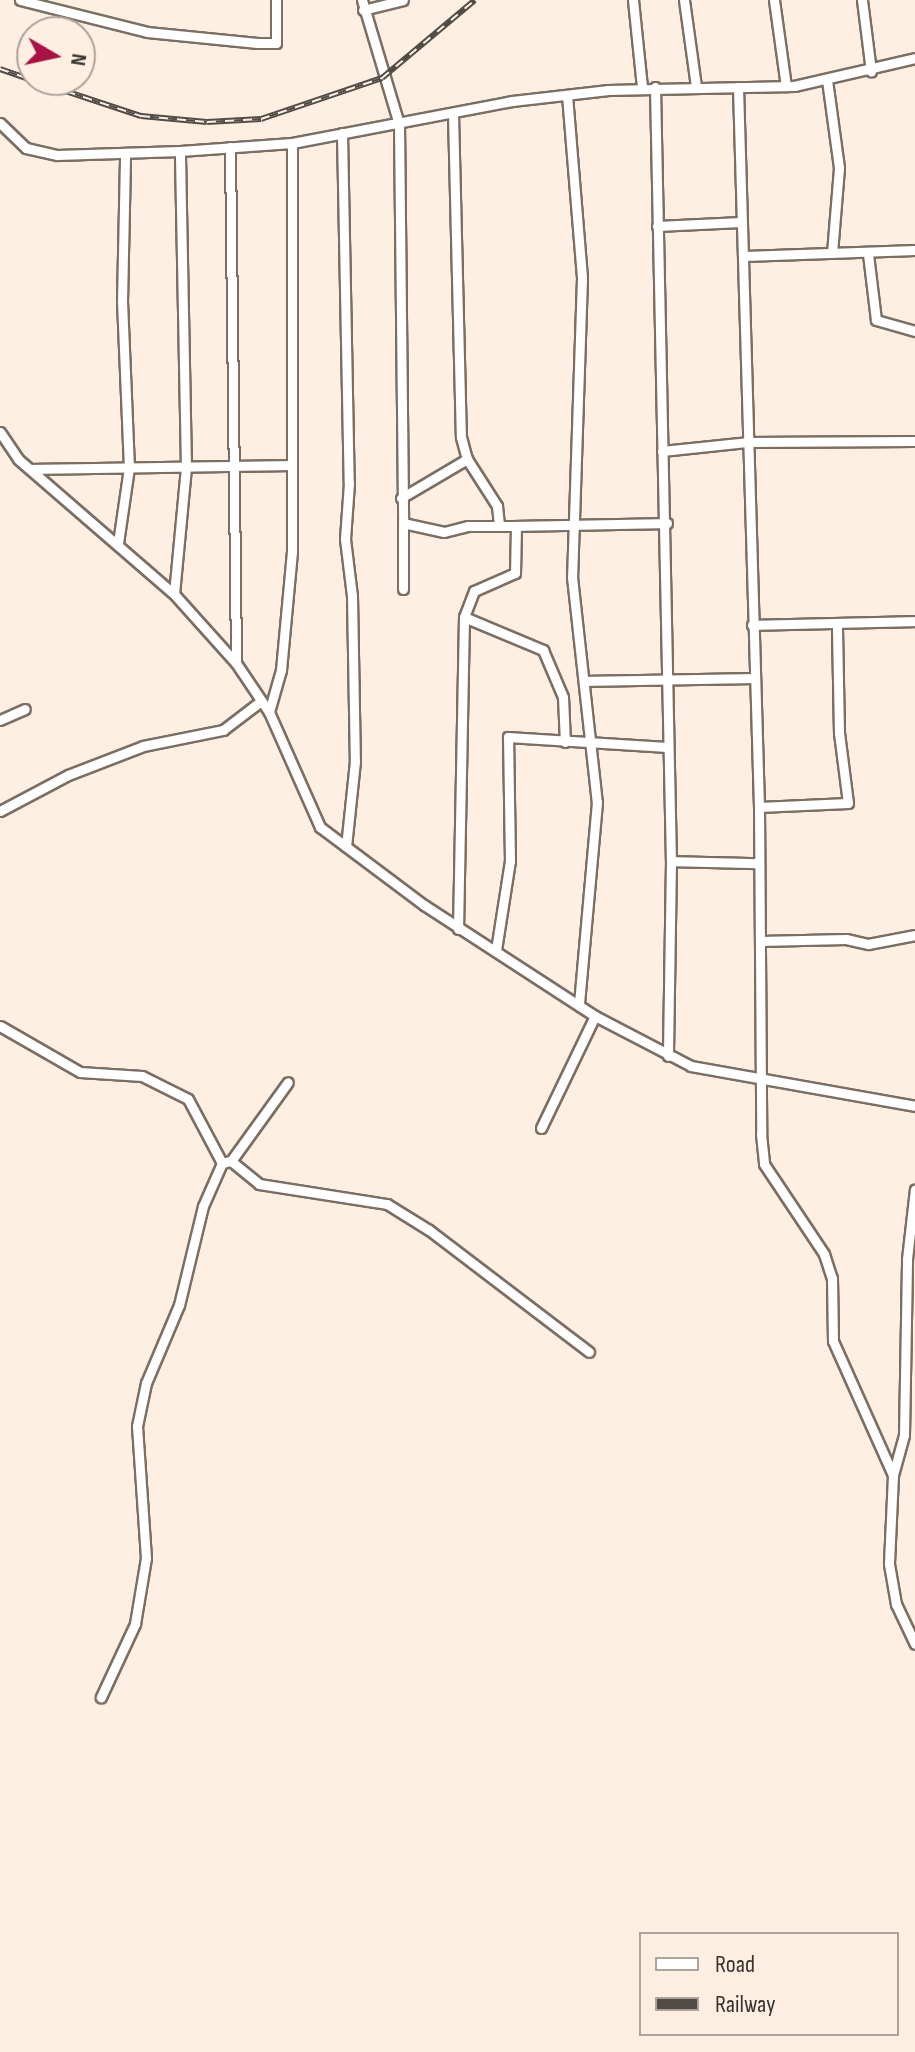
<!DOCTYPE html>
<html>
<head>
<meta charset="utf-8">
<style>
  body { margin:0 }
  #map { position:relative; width:915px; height:2052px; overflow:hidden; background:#feefe3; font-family:"Sofia Sans Condensed",sans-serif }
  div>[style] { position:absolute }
  .roads { filter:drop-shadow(2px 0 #7b6e63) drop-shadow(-2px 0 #7b6e63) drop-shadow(0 2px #7b6e63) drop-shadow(0 -2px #7b6e63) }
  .minor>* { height:9px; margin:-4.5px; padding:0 4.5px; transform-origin:4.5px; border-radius:4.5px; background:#fff }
  .rail>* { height:6px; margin-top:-3px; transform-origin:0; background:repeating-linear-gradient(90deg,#feefe3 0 9px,#524c46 0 18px); box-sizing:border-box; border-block:2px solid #524c46 }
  span { translate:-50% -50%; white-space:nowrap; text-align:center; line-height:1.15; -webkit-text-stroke:6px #feefe3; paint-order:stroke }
  .legend { position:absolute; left:639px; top:1932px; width:260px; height:104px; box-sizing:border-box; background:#feefe3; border:2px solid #aea39a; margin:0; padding:10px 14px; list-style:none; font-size:24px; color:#37322d }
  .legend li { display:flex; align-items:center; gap:16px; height:40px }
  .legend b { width:40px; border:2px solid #aea39a }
  .north { position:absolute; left:16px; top:16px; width:80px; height:80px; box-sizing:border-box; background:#feefe3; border:2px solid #aea39a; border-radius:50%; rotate:99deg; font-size:22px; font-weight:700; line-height:32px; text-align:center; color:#37322d }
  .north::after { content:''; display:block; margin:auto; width:28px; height:36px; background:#a91343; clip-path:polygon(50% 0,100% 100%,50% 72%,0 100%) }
</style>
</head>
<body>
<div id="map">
  <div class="roads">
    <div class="minor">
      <div style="left:20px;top:0;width:131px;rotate:14.1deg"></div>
      <div style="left:147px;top:32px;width:111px;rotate:5.7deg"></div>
      <div style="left:257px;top:43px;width:19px"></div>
      <div style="left:276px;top:43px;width:43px;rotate:-90deg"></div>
      <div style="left:362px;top:0;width:129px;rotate:73.4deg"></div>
      <div style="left:399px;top:124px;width:399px;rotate:89.4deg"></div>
      <div style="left:403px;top:523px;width:42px;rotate:12.4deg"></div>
      <div style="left:444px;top:532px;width:25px;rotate:-14deg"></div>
      <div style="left:468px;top:526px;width:48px"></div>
      <div style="left:516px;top:526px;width:47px;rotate:91.2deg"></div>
      <div style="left:515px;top:573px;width:45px;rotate:156.3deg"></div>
      <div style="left:474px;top:591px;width:28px;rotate:111deg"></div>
      <div style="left:464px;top:617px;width:312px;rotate:91.1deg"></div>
      <div style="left:633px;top:0;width:87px;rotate:84.1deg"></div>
      <div style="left:684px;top:0;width:87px;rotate:82.1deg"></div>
      <div style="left:774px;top:0;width:87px;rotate:82.1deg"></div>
      <div style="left:862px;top:0;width:72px;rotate:82.8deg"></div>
      <div style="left:363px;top:10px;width:41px;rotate:-14deg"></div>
      <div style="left:827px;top:80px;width:89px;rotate:82.2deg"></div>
      <div style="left:839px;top:168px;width:85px;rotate:94.7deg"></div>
      <div style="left:655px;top:87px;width:774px;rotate:88.82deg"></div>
      <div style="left:671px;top:861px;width:195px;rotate:90.9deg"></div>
      <div style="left:738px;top:87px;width:720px;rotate:88.33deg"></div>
      <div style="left:759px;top:807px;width:327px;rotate:89.6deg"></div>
      <div style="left:761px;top:1134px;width:30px;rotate:84deg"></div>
      <div style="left:764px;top:1164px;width:108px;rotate:56.3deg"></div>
      <div style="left:824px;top:1254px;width:25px;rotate:72deg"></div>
      <div style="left:832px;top:1278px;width:63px;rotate:89.1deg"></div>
      <div style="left:833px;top:1341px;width:147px;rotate:65.9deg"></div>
      <div style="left:893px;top:1475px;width:89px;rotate:92.6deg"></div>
      <div style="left:889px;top:1564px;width:41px;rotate:80.1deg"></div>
      <div style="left:896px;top:1604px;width:44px;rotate:64.6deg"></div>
      <div style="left:567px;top:95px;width:184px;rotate:85.3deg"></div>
      <div style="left:582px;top:278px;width:299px;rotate:91.9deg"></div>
      <div style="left:572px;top:577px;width:226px;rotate:83.7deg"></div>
      <div style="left:597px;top:802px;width:204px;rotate:95.1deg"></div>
      <div style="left:453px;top:114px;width:323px;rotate:88.6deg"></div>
      <div style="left:461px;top:437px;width:23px;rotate:75deg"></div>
      <div style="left:467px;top:459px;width:56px;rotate:57.4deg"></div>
      <div style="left:497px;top:506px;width:19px;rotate:84deg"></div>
      <div style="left:0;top:123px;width:36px;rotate:44deg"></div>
      <div style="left:26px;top:148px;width:32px;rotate:13deg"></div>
      <div style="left:57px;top:155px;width:123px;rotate:-1.9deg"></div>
      <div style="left:180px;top:151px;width:112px;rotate:-4.1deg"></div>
      <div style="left:292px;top:143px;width:224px;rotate:-10.8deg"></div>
      <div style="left:512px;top:101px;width:97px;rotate:-6.5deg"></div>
      <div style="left:608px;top:90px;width:186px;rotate:-1.2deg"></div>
      <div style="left:794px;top:86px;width:124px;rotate:-13deg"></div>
      <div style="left:342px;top:133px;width:350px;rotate:88.9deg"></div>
      <div style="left:349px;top:483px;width:56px;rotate:94.1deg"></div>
      <div style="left:345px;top:539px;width:57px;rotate:83deg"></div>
      <div style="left:352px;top:596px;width:165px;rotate:89deg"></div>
      <div style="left:355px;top:761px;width:86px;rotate:96deg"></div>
      <div style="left:230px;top:147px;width:516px;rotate:89.33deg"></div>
      <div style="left:657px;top:226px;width:84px;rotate:-2.7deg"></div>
      <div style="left:868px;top:254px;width:66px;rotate:83.1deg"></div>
      <div style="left:876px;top:320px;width:41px;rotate:15.8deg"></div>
      <div style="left:744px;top:256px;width:171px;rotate:-2deg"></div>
      <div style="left:0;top:432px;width:32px;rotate:56deg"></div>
      <div style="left:18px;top:459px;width:206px;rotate:40.9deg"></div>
      <div style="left:174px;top:594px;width:93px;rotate:48.1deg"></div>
      <div style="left:236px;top:663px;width:59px;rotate:56deg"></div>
      <div style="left:269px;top:712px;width:126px;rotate:66.1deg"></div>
      <div style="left:320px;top:827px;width:130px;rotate:36.9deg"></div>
      <div style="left:424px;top:905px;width:204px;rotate:33deg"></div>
      <div style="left:595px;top:1016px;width:108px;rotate:27.5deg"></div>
      <div style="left:691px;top:1066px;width:228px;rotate:10.1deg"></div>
      <div style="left:662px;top:451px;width:85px;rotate:-6deg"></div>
      <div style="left:747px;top:442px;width:168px;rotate:-0.3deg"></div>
      <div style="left:32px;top:469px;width:258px;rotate:-0.9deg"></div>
      <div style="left:401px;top:498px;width:77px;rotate:-30.6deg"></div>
      <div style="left:516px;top:526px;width:151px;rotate:-1.1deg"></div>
      <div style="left:118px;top:543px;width:76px;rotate:-81.7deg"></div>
      <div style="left:129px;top:468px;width:166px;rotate:-92.4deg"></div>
      <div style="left:122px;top:302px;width:148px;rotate:-88.8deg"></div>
      <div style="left:403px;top:589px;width:66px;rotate:-90deg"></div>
      <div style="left:174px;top:594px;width:127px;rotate:-84.6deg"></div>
      <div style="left:186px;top:468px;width:317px;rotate:-91.1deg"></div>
      <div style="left:464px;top:617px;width:86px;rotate:22.7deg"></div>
      <div style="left:543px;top:650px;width:51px;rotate:66.9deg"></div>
      <div style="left:563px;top:697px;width:45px;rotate:87.5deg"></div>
      <div style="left:752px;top:625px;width:163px;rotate:-1.4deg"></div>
      <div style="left:585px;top:681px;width:167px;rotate:-1deg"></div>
      <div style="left:269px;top:712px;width:44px;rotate:-74.1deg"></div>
      <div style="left:281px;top:670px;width:119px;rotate:-84.7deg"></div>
      <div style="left:292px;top:552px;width:409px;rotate:-90deg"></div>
      <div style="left:0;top:720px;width:27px;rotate:-24deg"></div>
      <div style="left:759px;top:807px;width:89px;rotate:-2.6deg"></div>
      <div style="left:848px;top:803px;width:71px;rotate:-97.3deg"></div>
      <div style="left:839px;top:733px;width:106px;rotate:-91.1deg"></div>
      <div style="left:0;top:811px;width:77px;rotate:-27.9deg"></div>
      <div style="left:68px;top:775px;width:80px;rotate:-21.1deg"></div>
      <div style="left:143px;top:746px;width:82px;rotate:-11.3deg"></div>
      <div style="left:223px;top:730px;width:48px;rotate:-37.3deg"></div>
      <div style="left:671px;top:861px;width:84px;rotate:1.4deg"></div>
      <div style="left:760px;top:941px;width:86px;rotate:-1.3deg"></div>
      <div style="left:846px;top:939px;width:23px;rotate:13deg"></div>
      <div style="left:868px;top:944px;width:48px;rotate:-10.8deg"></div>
      <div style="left:496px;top:950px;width:90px;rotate:-81.1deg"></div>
      <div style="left:510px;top:861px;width:124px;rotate:-90.9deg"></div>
      <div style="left:508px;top:737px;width:159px;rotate:3.6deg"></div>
      <div style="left:0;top:1026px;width:92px;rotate:29.9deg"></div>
      <div style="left:80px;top:1072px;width:62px;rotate:3.7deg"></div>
      <div style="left:142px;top:1076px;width:51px;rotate:26.6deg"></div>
      <div style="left:188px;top:1099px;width:72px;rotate:62deg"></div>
      <div style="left:222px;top:1163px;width:47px;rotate:113.8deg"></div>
      <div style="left:203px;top:1206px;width:102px;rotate:103.6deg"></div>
      <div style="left:179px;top:1305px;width:85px;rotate:112.9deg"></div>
      <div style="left:146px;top:1383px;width:44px;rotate:101.8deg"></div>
      <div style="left:137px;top:1426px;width:132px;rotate:86.1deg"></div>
      <div style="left:146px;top:1558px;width:67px;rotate:99.5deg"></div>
      <div style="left:135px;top:1624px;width:81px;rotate:115deg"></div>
      <div style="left:541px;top:1128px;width:124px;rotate:-64.3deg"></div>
      <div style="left:231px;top:1161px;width:97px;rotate:-54.2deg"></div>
      <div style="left:222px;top:1163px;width:9px;rotate:-13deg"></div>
      <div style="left:231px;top:1161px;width:36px;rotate:39deg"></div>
      <div style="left:259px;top:1184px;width:130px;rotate:8.9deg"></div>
      <div style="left:387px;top:1204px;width:49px;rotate:31.8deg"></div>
      <div style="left:429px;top:1230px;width:201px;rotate:37.3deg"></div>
      <div style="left:893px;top:1475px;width:41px;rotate:-74.6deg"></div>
      <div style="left:904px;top:1435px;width:176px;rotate:-89deg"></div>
      <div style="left:907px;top:1259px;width:70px;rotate:-83.5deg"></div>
    </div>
  </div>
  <div class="rail">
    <div style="left:0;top:69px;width:34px;rotate:19deg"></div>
    <div style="left:32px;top:80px;width:115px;rotate:18.3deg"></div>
    <div style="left:141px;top:116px;width:66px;rotate:5.2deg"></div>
    <div style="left:207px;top:122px;width:54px;rotate:-3.2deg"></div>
    <div style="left:261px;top:119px;width:128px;rotate:-18.7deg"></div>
    <div style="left:382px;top:78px;width:121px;rotate:-40deg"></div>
  </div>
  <ul class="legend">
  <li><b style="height:10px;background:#fff"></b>Road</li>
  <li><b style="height:10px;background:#524c46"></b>Railway</li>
  </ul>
  <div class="north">N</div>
</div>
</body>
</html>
